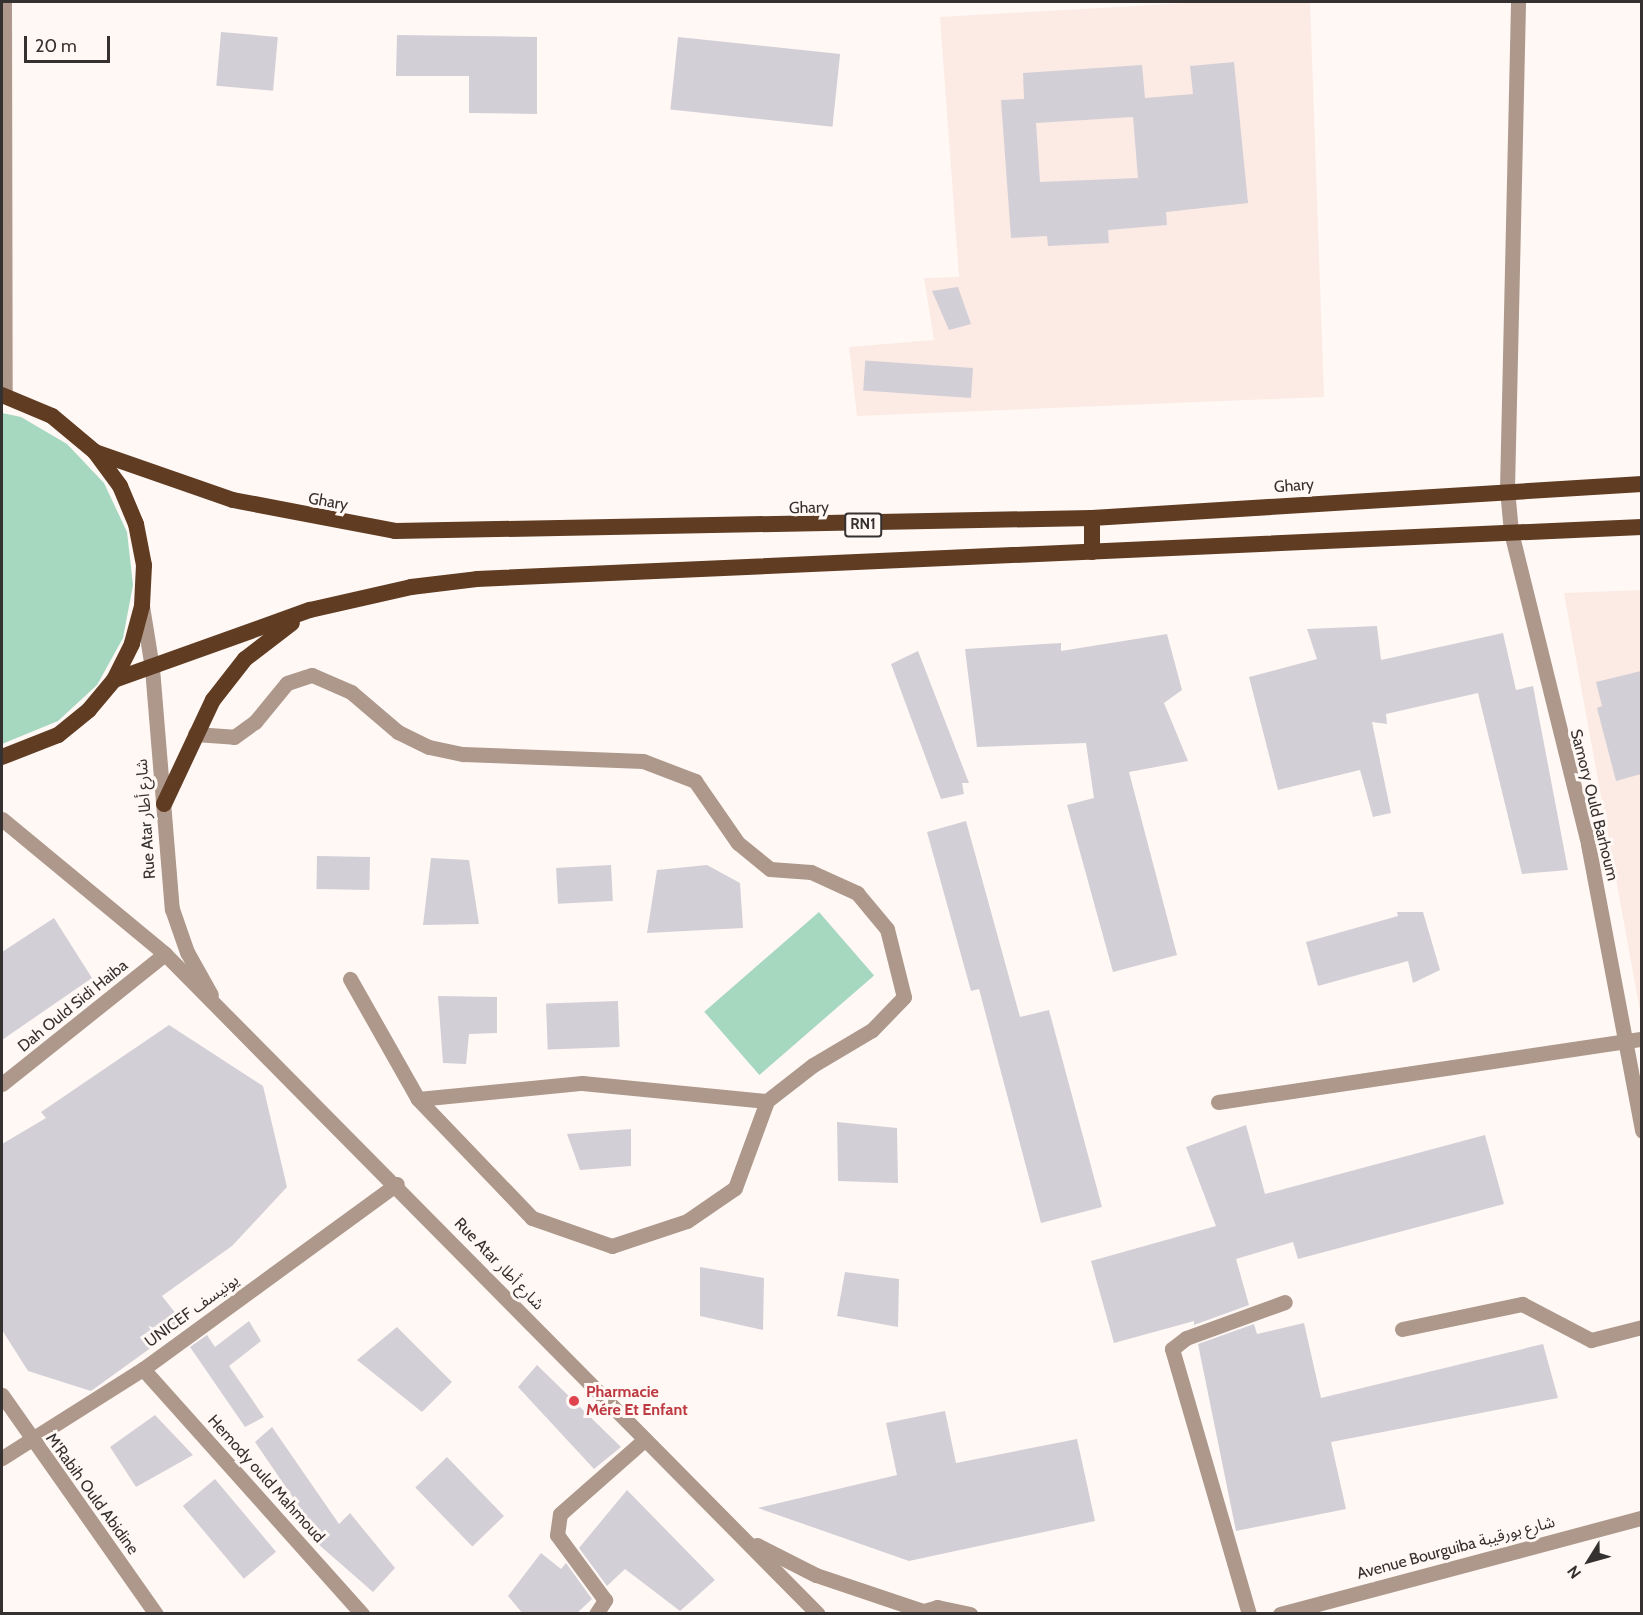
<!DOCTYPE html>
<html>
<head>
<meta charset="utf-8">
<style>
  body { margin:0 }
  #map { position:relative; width:1643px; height:1615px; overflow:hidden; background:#fff8f5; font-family:Cabin,"Noto Sans Arabic",sans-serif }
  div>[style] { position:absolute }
  .built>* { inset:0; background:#fcebe4 }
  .green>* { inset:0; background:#a6d7bf; transform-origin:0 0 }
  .building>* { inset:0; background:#d3cfd7; transform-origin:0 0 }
  .service>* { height:15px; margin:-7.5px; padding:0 7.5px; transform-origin:7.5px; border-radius:7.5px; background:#ad988b }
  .minor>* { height:15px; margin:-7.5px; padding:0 7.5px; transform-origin:7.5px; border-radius:7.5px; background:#ad988b }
  .tertiary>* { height:15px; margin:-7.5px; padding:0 7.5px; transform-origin:7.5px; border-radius:7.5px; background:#ad988b }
  .trunk>* { height:16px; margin:-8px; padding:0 8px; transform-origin:8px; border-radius:8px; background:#603c22 }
  .dots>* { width:16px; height:16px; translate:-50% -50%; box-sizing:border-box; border:3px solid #fff8f5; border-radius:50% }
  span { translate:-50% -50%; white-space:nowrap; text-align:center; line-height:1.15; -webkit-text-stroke:6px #fff8f5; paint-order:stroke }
  .shield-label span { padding:2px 4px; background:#fff8f5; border:2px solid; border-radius:4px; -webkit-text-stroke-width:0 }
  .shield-label { font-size:15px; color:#353130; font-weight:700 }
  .street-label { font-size:16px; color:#353130 }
  .health-label { font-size:16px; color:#be3a42; font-weight:700 }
  .left { translate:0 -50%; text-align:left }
  .frame { position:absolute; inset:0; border:3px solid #353130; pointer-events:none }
  .north { position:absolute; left:1559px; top:1531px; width:60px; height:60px; -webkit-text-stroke:4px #fff8f5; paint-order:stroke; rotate:233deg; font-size:16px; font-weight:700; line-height:24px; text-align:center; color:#353130 }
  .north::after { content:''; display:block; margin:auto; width:21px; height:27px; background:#353130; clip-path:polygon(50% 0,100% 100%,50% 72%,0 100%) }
  .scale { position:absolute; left:24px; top:36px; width:86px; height:27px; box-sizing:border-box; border:3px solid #353130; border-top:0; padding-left:8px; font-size:18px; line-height:21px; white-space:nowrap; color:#353130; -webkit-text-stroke:4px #fff8f5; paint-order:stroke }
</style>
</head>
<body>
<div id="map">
  <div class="built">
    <div style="clip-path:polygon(1205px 2px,1310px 2px,1324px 397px,857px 416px,849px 347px,934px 340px,924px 278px,959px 277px,940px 17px)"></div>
    <div style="clip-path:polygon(1641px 590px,1642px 1011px,1640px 1011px,1564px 593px)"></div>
  </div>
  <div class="green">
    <div style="clip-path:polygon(2px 413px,21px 417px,67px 444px,104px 483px,127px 532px,133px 585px,123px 638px,97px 685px,58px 721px,2px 744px)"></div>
    <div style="left:819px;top:912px;width:84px;height:152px;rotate:49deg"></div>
  </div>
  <div class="building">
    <div style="left:221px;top:32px;width:57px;height:54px;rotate:5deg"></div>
    <div style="clip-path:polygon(397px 35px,537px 37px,537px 114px,469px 113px,469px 76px,396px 76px)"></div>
    <div style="left:678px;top:37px;width:163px;height:73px;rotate:6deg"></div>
    <div style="clip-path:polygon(evenodd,1234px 62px,1248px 203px,1166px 212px,1167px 225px,1108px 230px,1109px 243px,1048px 246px,1047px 236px,1011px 238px,1001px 100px,1024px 99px,1023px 73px,1142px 65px,1145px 98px,1193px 94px,1190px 66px,1234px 62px,1133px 117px,1138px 178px,1040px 182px,1036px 123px,1133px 117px)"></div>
    <div style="clip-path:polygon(958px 287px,971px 324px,949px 330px,932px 291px)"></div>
    <div style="left:973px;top:368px;width:30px;height:108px;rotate:94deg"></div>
    <div style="clip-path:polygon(1377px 626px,1381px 660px,1503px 633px,1516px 690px,1533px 686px,1568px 870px,1522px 874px,1478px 693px,1386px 714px,1387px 724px,1372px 722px,1391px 813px,1373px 817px,1360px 770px,1278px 790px,1249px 677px,1317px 659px,1307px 629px)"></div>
    <div style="clip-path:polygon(1167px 634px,1182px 690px,1164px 703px,1188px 761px,1129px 772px,1177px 955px,1113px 972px,1067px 805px,1094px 798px,1086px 743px,977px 747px,965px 649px,1061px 643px,1061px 651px)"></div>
    <div style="clip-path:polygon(918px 651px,969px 783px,962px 783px,964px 794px,941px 799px,891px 664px)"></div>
    <div style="clip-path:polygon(1641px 671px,1641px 774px,1616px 781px,1597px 708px,1602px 706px,1596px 682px)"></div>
    <div style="clip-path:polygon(966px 821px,1020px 1017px,1049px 1010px,1102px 1207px,1041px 1223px,979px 989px,971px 991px,927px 832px)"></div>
    <div style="left:317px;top:856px;width:53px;height:33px;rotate:1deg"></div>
    <div style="clip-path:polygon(431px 858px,469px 860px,479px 924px,423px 925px)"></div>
    <div style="left:611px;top:865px;width:36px;height:55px;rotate:87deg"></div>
    <div style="clip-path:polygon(707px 865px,740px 883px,743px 928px,647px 933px,657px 870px)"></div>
    <div style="clip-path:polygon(1397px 912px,1423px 912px,1440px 970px,1413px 983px,1408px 961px,1318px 986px,1306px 942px,1398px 916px)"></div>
    <div style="clip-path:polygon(54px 918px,92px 978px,2px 1040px,2px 952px)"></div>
    <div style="clip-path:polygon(438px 996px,497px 997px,497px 1033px,469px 1034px,466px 1064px,443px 1063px)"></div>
    <div style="left:618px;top:1001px;width:46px;height:72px;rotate:88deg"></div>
    <div style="clip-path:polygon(169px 1025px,263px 1086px,287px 1187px,232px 1246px,162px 1296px,184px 1324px,91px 1391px,28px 1371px,2px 1330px,2px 1144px,46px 1118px,41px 1112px)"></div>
    <div style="clip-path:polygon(837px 1122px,897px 1128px,898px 1183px,838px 1181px)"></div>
    <div style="clip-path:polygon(1246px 1125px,1265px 1194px,1485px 1135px,1504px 1204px,1298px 1259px,1293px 1242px,1236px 1259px,1249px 1305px,1194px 1325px,1194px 1321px,1114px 1343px,1091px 1261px,1216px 1226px,1186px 1147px)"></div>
    <div style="clip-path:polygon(631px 1129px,631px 1166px,580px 1170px,567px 1134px)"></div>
    <div style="clip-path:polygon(700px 1267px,764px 1278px,763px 1330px,700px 1316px)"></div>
    <div style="clip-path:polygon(845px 1272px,899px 1279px,898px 1327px,837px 1316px)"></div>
    <div style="clip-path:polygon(249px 1321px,261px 1341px,229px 1366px,264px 1417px,245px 1427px,190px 1347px,207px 1335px,215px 1347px)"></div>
    <div style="clip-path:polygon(1304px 1323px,1321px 1398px,1543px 1344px,1558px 1398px,1331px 1442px,1346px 1509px,1236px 1531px,1198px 1344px,1254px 1324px,1257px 1334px)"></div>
    <div style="clip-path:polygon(397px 1327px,452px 1382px,422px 1412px,357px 1360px)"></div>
    <div style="clip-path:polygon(537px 1365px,621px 1447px,594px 1469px,518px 1387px)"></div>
    <div style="clip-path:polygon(945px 1411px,956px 1463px,1077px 1439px,1095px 1521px,909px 1561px,758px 1508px,897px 1475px,886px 1423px)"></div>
    <div style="clip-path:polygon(155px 1415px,193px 1455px,136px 1487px,110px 1447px)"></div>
    <div style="clip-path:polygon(272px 1427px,339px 1524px,350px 1513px,395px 1568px,373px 1592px,318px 1544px,322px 1540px,255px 1442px)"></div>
    <div style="left:447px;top:1457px;width:82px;height:44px;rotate:46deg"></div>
    <div style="left:215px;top:1479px;width:95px;height:42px;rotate:50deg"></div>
    <div style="clip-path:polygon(627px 1490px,715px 1580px,680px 1611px,625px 1569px,607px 1586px,579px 1548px)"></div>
    <div style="clip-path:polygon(541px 1553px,561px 1569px,566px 1563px,592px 1599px,576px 1614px,523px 1614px,508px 1596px)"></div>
  </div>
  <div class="service">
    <div style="left:1402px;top:1329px;width:123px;rotate:-11.8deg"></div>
    <div style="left:1522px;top:1304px;width:78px;rotate:27.6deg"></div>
    <div style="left:1591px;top:1340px;width:53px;rotate:-14.3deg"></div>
    <div style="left:1249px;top:1614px;width:276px;rotate:-106.2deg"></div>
    <div style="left:1172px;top:1349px;width:18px;rotate:-38deg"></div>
    <div style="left:1186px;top:1338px;width:105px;rotate:-20deg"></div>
  </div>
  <div class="minor">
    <div style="left:4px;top:2px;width:393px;rotate:89.9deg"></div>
    <div style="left:1507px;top:489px;width:43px;rotate:84.7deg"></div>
    <div style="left:1511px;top:532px;width:321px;rotate:76.1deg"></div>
    <div style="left:1588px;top:844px;width:292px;rotate:79.3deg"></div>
    <div style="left:195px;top:734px;width:39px;rotate:4deg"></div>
    <div style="left:234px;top:737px;width:26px;rotate:-36deg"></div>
    <div style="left:255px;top:722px;width:50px;rotate:-50.6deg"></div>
    <div style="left:287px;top:683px;width:26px;rotate:-18deg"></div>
    <div style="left:312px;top:675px;width:43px;rotate:23.6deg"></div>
    <div style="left:351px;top:692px;width:62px;rotate:40.4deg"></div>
    <div style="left:398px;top:732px;width:34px;rotate:26deg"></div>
    <div style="left:429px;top:747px;width:35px;rotate:12deg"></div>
    <div style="left:463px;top:754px;width:180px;rotate:2.2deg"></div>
    <div style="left:643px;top:761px;width:56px;rotate:21deg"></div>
    <div style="left:695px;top:781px;width:75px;rotate:55.3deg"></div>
    <div style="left:738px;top:843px;width:41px;rotate:39.1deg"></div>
    <div style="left:770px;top:869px;width:41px;rotate:4.2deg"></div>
    <div style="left:811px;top:872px;width:51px;rotate:24.5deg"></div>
    <div style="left:857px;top:893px;width:47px;rotate:50.2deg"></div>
    <div style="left:887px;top:929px;width:70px;rotate:76deg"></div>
    <div style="left:904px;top:997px;width:46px;rotate:134.1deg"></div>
    <div style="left:872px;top:1030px;width:69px;rotate:149.3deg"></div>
    <div style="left:813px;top:1065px;width:58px;rotate:142deg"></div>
    <div style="left:767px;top:1101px;width:93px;rotate:110.2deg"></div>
    <div style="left:735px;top:1188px;width:58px;rotate:145.5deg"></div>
    <div style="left:687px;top:1221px;width:79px;rotate:161.6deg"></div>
    <div style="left:612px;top:1246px;width:85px;rotate:-160.7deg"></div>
    <div style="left:532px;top:1218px;width:165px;rotate:-133.8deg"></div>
    <div style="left:418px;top:1099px;width:138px;rotate:-119.5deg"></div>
    <div style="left:2px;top:1084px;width:208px;rotate:-38.6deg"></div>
    <div style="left:418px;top:1099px;width:165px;rotate:-5.6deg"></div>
    <div style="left:582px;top:1083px;width:186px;rotate:5.6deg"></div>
    <div style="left:1218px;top:1102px;width:429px;rotate:-8.5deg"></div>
    <div style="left:143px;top:1369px;width:329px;rotate:48.2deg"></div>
    <div style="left:2px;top:1395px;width:268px;rotate:54.9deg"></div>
    <div style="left:2px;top:1458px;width:167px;rotate:-32.3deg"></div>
    <div style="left:143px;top:1369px;width:314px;rotate:-36.1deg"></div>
    <div style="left:596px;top:1614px;width:17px;rotate:-57deg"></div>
    <div style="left:605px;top:1600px;width:81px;rotate:-126.4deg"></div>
    <div style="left:557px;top:1535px;width:21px;rotate:-82deg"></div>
    <div style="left:560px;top:1514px;width:113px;rotate:-41.4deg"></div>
  </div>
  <div class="tertiary">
    <div style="left:1507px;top:489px;width:487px;rotate:-88.7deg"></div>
    <div style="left:142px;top:606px;width:63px;rotate:80.8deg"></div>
    <div style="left:152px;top:668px;width:242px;rotate:85.3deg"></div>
    <div style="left:172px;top:909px;width:46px;rotate:70.8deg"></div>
    <div style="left:187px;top:952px;width:49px;rotate:60.8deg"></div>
    <div style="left:2px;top:819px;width:212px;rotate:39.6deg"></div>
    <div style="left:165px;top:954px;width:928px;rotate:45.31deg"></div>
    <div style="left:757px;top:1545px;width:66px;rotate:27deg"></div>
    <div style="left:816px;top:1575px;width:110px;rotate:18.6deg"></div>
    <div style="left:913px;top:1614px;width:25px;rotate:-16deg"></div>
    <div style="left:937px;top:1607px;width:34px;rotate:12deg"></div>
    <div style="left:1280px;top:1614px;width:375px;rotate:-14.9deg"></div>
  </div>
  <div class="trunk">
    <div style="left:2px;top:395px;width:54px;rotate:22.8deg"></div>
    <div style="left:52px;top:416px;width:56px;rotate:39.9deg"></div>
    <div style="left:95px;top:452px;width:42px;rotate:53.7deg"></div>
    <div style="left:120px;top:486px;width:41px;rotate:67.2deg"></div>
    <div style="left:136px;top:524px;width:42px;rotate:79deg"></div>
    <div style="left:144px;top:565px;width:41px;rotate:92.8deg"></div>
    <div style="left:142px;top:606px;width:39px;rotate:105deg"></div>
    <div style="left:132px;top:644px;width:40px;rotate:116.6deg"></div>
    <div style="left:114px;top:680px;width:39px;rotate:130deg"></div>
    <div style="left:89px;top:710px;width:40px;rotate:141deg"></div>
    <div style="left:58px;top:735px;width:60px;rotate:158.6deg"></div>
    <div style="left:95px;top:452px;width:146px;rotate:19.2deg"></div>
    <div style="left:233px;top:500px;width:165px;rotate:10.8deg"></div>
    <div style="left:395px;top:531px;width:697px;rotate:-1.07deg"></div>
    <div style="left:1092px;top:518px;width:551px;rotate:-3.54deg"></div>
    <div style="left:1092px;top:518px;width:34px;rotate:90deg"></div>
    <div style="left:114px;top:680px;width:208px;rotate:-19.7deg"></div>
    <div style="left:310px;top:610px;width:104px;rotate:-12.8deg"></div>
    <div style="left:411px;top:587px;width:66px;rotate:-6.9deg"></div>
    <div style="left:477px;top:579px;width:1166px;rotate:-2.56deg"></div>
    <div style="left:164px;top:804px;width:115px;rotate:-64.8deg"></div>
    <div style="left:213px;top:700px;width:52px;rotate:-52deg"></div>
    <div style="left:245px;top:659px;width:59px;rotate:-37.5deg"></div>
  </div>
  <div class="dots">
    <div style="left:574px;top:1401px;background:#e0444e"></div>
  </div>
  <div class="shield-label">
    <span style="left:863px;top:525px">RN1</span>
  </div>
  <div class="street-label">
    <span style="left:1294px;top:486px;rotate:-4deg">Ghary</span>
    <span style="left:328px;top:502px;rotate:10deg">Ghary</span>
    <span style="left:809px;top:508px;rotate:-1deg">Ghary</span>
    <span style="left:1594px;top:805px;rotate:76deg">Samory Ould Barhoum</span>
    <span style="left:146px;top:819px;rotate:-94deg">Rue Atar شارع أطار</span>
    <span style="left:73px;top:1006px;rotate:-39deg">Dah Ould Sidi Haiba</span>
    <span style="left:499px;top:1264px;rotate:46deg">Rue Atar شارع أطار</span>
    <span style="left:192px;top:1311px;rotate:-36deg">UNICEF يونيسف</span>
    <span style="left:266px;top:1479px;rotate:48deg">Hemody ould Mahmoud</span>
    <span style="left:92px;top:1494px;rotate:54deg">M'Rabih Ould Abidine</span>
    <span style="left:1456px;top:1548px;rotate:-15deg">Avenue Bourguiba شارع بورقيبة</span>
  </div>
  <div class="health-label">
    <span class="left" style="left:586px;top:1401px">Pharmacie<br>Mére Et Enfant</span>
  </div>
  <div class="frame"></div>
  <div class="north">N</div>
  <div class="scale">20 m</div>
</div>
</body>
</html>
